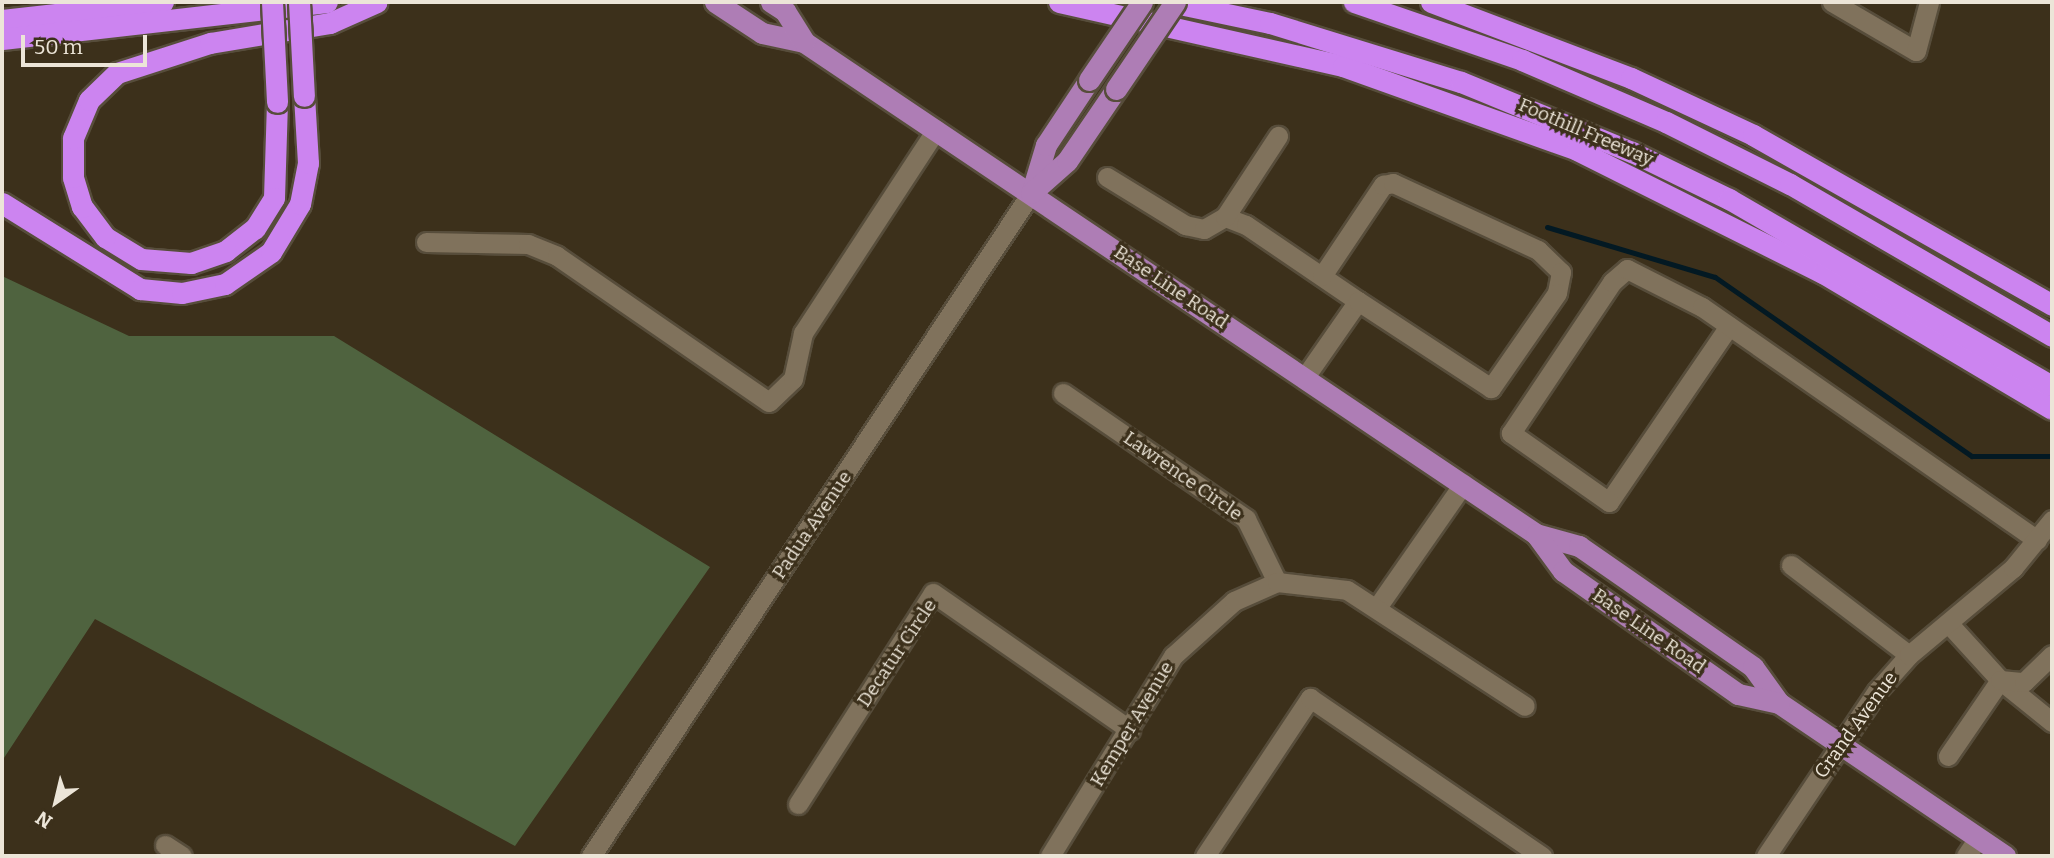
<!DOCTYPE html>
<html>
<head>
<meta charset="utf-8">
<style>
  body { margin:0 }
  #map { position:relative; width:2054px; height:858px; overflow:hidden; background:#3c301b; font-family:Bitter,serif }
  div>[style] { position:absolute }
  .green>* { inset:0; background:#4f633f }
  .stream>* { height:5px; margin:-2.5px; padding:0 2.5px; transform-origin:2.5px; border-radius:2.5px; background:#031923 }
  .roads { filter:drop-shadow(2px 0 #574d3b) drop-shadow(-2px 0 #574d3b) drop-shadow(0 2px #574d3b) drop-shadow(0 -2px #574d3b) }
  .minor>* { height:19px; margin:-9.5px; padding:0 9.5px; transform-origin:9.5px; border-radius:9.5px; background:#80725c }
  .major>* { height:21px; margin:-10.5px; padding:0 10.5px; transform-origin:10.5px; border-radius:10.5px; background:#ae7db5 }
  .highway>* { height:21px; margin:-10.5px; padding:0 10.5px; transform-origin:10.5px; border-radius:10.5px; background:#cc84f0 }
  .bridges { filter:drop-shadow(2px 0 #574d3b) drop-shadow(-2px 0 #574d3b) drop-shadow(0 2px #574d3b) drop-shadow(0 -2px #574d3b) }
  .major-bridge>* { height:21px; margin:-10.5px; padding:0 10.5px; transform-origin:10.5px; border-radius:10.5px; background:#ae7db5 }
  .highway-bridge>* { height:21px; margin:-10.5px; padding:0 10.5px; transform-origin:10.5px; border-radius:10.5px; background:#cc84f0 }
  span { translate:-50% -50%; white-space:nowrap; text-align:center; line-height:1.15; -webkit-text-stroke:6px #3c301b; paint-order:stroke }
  .street-label { font-size:19px; color:#ece5d8 }
  .frame { position:absolute; inset:0; border:4px solid #ece5d8; pointer-events:none }
  .north { position:absolute; left:21px; top:767px; width:70px; height:70px; -webkit-text-stroke:5px #3c301b; paint-order:stroke; rotate:214deg; font-size:19px; font-weight:700; line-height:28px; text-align:center; color:#ece5d8 }
  .north::after { content:''; display:block; margin:auto; width:24px; height:32px; background:#ece5d8; clip-path:polygon(50% 0,100% 100%,50% 72%,0 100%) }
  .scale { position:absolute; left:21px; top:35px; width:126px; height:32px; box-sizing:border-box; border:4px solid #ece5d8; border-top:0; padding-left:9px; font-size:21px; line-height:24px; white-space:nowrap; color:#ece5d8; -webkit-text-stroke:5px #3c301b; paint-order:stroke }
</style>
</head>
<body>
<div id="map">
  <div class="green">
    <div style="clip-path:polygon(2px 276px,129px 336px,334px 336px,710px 567px,515px 846px,95px 619px,2px 761px)"></div>
  </div>
  <div class="stream">
    <div style="left:1547px;top:227px;width:175px;rotate:16.6deg"></div>
    <div style="left:1715px;top:277px;width:313px;rotate:34.9deg"></div>
    <div style="left:1972px;top:456px;width:80px"></div>
  </div>
  <div class="roads">
    <div class="minor">
      <div style="left:1832px;top:2px;width:97px;rotate:30.3deg"></div>
      <div style="left:1916px;top:51px;width:51px;rotate:-75.1deg"></div>
      <div style="left:1107px;top:177px;width:92px;rotate:31.6deg"></div>
      <div style="left:1185px;top:225px;width:19px;rotate:12deg"></div>
      <div style="left:1204px;top:229px;width:24px;rotate:-30deg"></div>
      <div style="left:1225px;top:217px;width:22px;rotate:21deg"></div>
      <div style="left:1246px;top:225px;width:135px;rotate:34.2deg"></div>
      <div style="left:1358px;top:301px;width:93px;rotate:124.9deg"></div>
      <div style="left:1225px;top:217px;width:97px;rotate:-56.8deg"></div>
      <div style="left:426px;top:242px;width:102px;rotate:1.1deg"></div>
      <div style="left:528px;top:244px;width:31px;rotate:22deg"></div>
      <div style="left:557px;top:256px;width:257px;rotate:34.6deg"></div>
      <div style="left:769px;top:402px;width:33px;rotate:-44deg"></div>
      <div style="left:793px;top:379px;width:47px;rotate:-77.7deg"></div>
      <div style="left:803px;top:333px;width:243px;rotate:-56.8deg"></div>
      <div style="left:1322px;top:276px;width:110px;rotate:-56.2deg"></div>
      <div style="left:1383px;top:185px;width:10px;rotate:-11deg"></div>
      <div style="left:1393px;top:183px;width:160px;rotate:24.8deg"></div>
      <div style="left:1538px;top:250px;width:32px;rotate:44deg"></div>
      <div style="left:1561px;top:272px;width:21px;rotate:101deg"></div>
      <div style="left:1557px;top:293px;width:116px;rotate:124.8deg"></div>
      <div style="left:1491px;top:388px;width:159px;rotate:-146.8deg"></div>
      <div style="left:1729px;top:326px;width:213px;rotate:124.3deg"></div>
      <div style="left:1609px;top:502px;width:120px;rotate:-144.9deg"></div>
      <div style="left:1511px;top:433px;width:182px;rotate:-56.2deg"></div>
      <div style="left:1612px;top:282px;width:20px;rotate:-41deg"></div>
      <div style="left:1627px;top:269px;width:84px;rotate:26.9deg"></div>
      <div style="left:1702px;top:307px;width:408px;rotate:34.8deg"></div>
      <div style="left:1063px;top:393px;width:222px;rotate:34.5deg"></div>
      <div style="left:1246px;top:519px;width:70px;rotate:63.8deg"></div>
      <div style="left:1791px;top:565px;width:148px;rotate:37.3deg"></div>
      <div style="left:1378px;top:606px;width:149px;rotate:-55.1deg"></div>
      <div style="left:1949px;top:624px;width:76px;rotate:47.7deg"></div>
      <div style="left:2000px;top:680px;width:67px;rotate:38.9deg"></div>
      <div style="left:1948px;top:756px;width:92px;rotate:-55.6deg"></div>
      <div style="left:2000px;top:680px;width:24px;rotate:5deg"></div>
      <div style="left:2024px;top:682px;width:39px;rotate:-44deg"></div>
      <div style="left:798px;top:804px;width:250px;rotate:-57.4deg"></div>
      <div style="left:933px;top:593px;width:240px;rotate:34.8deg"></div>
      <div style="left:165px;top:845px;width:20px;rotate:33deg"></div>
      <div style="left:591px;top:856px;width:796px;rotate:-56.43deg"></div>
      <div style="left:1050px;top:856px;width:235px;rotate:-58.4deg"></div>
      <div style="left:1173px;top:656px;width:82px;rotate:-42deg"></div>
      <div style="left:1234px;top:601px;width:47px;rotate:-23.8deg"></div>
      <div style="left:1277px;top:582px;width:70px;rotate:6.5deg"></div>
      <div style="left:1347px;top:590px;width:212px;rotate:33.1deg"></div>
      <div style="left:1205px;top:856px;width:190px;rotate:-56.4deg"></div>
      <div style="left:1310px;top:698px;width:281px;rotate:34.3deg"></div>
      <div style="left:1766px;top:856px;width:199px;rotate:-56.1deg"></div>
      <div style="left:1877px;top:691px;width:48px;rotate:-48.4deg"></div>
      <div style="left:1909px;top:655px;width:136px;rotate:-39.9deg"></div>
      <div style="left:2013px;top:568px;width:62px;rotate:-50.9deg"></div>
      <div style="left:1966px;top:856px;width:22px;rotate:-56deg"></div>
    </div>
    <div class="major">
      <div style="left:715px;top:2px;width:56px;rotate:33.4deg"></div>
      <div style="left:762px;top:33px;width:43px;rotate:12.1deg"></div>
      <div style="left:804px;top:42px;width:882px;rotate:33.91deg"></div>
      <div style="left:1536px;top:534px;width:45px;rotate:15.6deg"></div>
      <div style="left:1579px;top:546px;width:212px;rotate:34.8deg"></div>
      <div style="left:1753px;top:667px;width:44px;rotate:54.2deg"></div>
      <div style="left:1779px;top:703px;width:273px;rotate:34.1deg"></div>
      <div style="left:771px;top:2px;width:17px;rotate:33deg"></div>
      <div style="left:785px;top:11px;width:36px;rotate:58deg"></div>
      <div style="left:1032px;top:191px;width:48px;rotate:-73.1deg"></div>
      <div style="left:1046px;top:145px;width:78px;rotate:-56.5deg"></div>
      <div style="left:1031px;top:193px;width:48px;rotate:-41.6deg"></div>
      <div style="left:1067px;top:161px;width:87px;rotate:-55.8deg"></div>
      <div style="left:1536px;top:534px;width:46px;rotate:53.9deg"></div>
      <div style="left:1563px;top:571px;width:214px;rotate:35.1deg"></div>
      <div style="left:1738px;top:694px;width:42px;rotate:12.4deg"></div>
    </div>
    <div class="highway">
      <div style="left:1059px;top:2px;width:291px;rotate:12.7deg"></div>
      <div style="left:1343px;top:66px;width:249px;rotate:19.7deg"></div>
      <div style="left:1577px;top:150px;width:275px;rotate:26.6deg"></div>
      <div style="left:1823px;top:273px;width:266px;rotate:30.7deg"></div>
      <div style="left:1170px;top:2px;width:102px;rotate:11.9deg"></div>
      <div style="left:1270px;top:23px;width:200px;rotate:17.2deg"></div>
      <div style="left:1461px;top:82px;width:185px;rotate:22.3deg"></div>
      <div style="left:1632px;top:152px;width:108px;rotate:25.9deg"></div>
      <div style="left:1729px;top:199px;width:373px;rotate:30.1deg"></div>
      <div style="left:1354px;top:2px;width:178px;rotate:19deg"></div>
      <div style="left:1522px;top:60px;width:157px;rotate:23.3deg"></div>
      <div style="left:1666px;top:122px;width:139px;rotate:26.6deg"></div>
      <div style="left:1790px;top:184px;width:303px;rotate:30.1deg"></div>
      <div style="left:1431px;top:2px;width:214px;rotate:20.8deg"></div>
      <div style="left:1631px;top:78px;width:135px;rotate:25deg"></div>
      <div style="left:1753px;top:135px;width:344px;rotate:29.6deg"></div>
      <div style="left:2px;top:20px;width:162px;rotate:-6.4deg"></div>
      <div style="left:2px;top:39px;width:327px;rotate:-6.5deg"></div>
      <div style="left:277px;top:102px;width:96px;rotate:91.8deg"></div>
      <div style="left:274px;top:198px;width:36px;rotate:122deg"></div>
      <div style="left:255px;top:228px;width:37px;rotate:142deg"></div>
      <div style="left:226px;top:251px;width:37px;rotate:161deg"></div>
      <div style="left:191px;top:263px;width:50px;rotate:-175.4deg"></div>
      <div style="left:141px;top:259px;width:42px;rotate:-148.6deg"></div>
      <div style="left:105px;top:237px;width:38px;rotate:-127deg"></div>
      <div style="left:82px;top:207px;width:31px;rotate:-107deg"></div>
      <div style="left:73px;top:177px;width:39px;rotate:-90deg"></div>
      <div style="left:73px;top:138px;width:41px;rotate:-67.2deg"></div>
      <div style="left:89px;top:100px;width:39px;rotate:-44deg"></div>
      <div style="left:117px;top:73px;width:98px;rotate:-17.9deg"></div>
      <div style="left:210px;top:43px;width:122px;rotate:-9.5deg"></div>
      <div style="left:330px;top:23px;width:51px;rotate:-24.1deg"></div>
      <div style="left:2px;top:203px;width:163px;rotate:31.9deg"></div>
      <div style="left:140px;top:289px;width:42px;rotate:5.4deg"></div>
      <div style="left:182px;top:293px;width:44px;rotate:-11.8deg"></div>
      <div style="left:225px;top:284px;width:56px;rotate:-34.8deg"></div>
      <div style="left:271px;top:252px;width:56px;rotate:-58.9deg"></div>
      <div style="left:300px;top:204px;width:42px;rotate:-79deg"></div>
      <div style="left:308px;top:163px;width:67px;rotate:-93.4deg"></div>
    </div>
  </div>
  <div class="bridges">
    <div class="major-bridge">
      <div style="left:1089px;top:80px;width:94px;rotate:-55.8deg"></div>
      <div style="left:1116px;top:89px;width:105px;rotate:-55.9deg"></div>
    </div>
    <div class="highway-bridge">
      <div style="left:272px;top:2px;width:100px;rotate:87.1deg"></div>
      <div style="left:299px;top:2px;width:94px;rotate:87deg"></div>
    </div>
  </div>
  <div class="street-label">
    <span style="left:1586px;top:132px;rotate:23deg">Foothill Freeway</span>
    <span style="left:1171px;top:287px;rotate:34deg">Base Line Road</span>
    <span style="left:1183px;top:476px;rotate:35deg">Lawrence Circle</span>
    <span style="left:812px;top:525px;rotate:-56deg">Padua Avenue</span>
    <span style="left:1649px;top:631px;rotate:35deg">Base Line Road</span>
    <span style="left:897px;top:653px;rotate:-56deg">Decatur Circle</span>
    <span style="left:1132px;top:724px;rotate:-59deg">Kemper Avenue</span>
    <span style="left:1856px;top:725px;rotate:-54deg">Grand Avenue</span>
  </div>
  <div class="frame"></div>
  <div class="north">N</div>
  <div class="scale">50 m</div>
</div>
</body>
</html>
